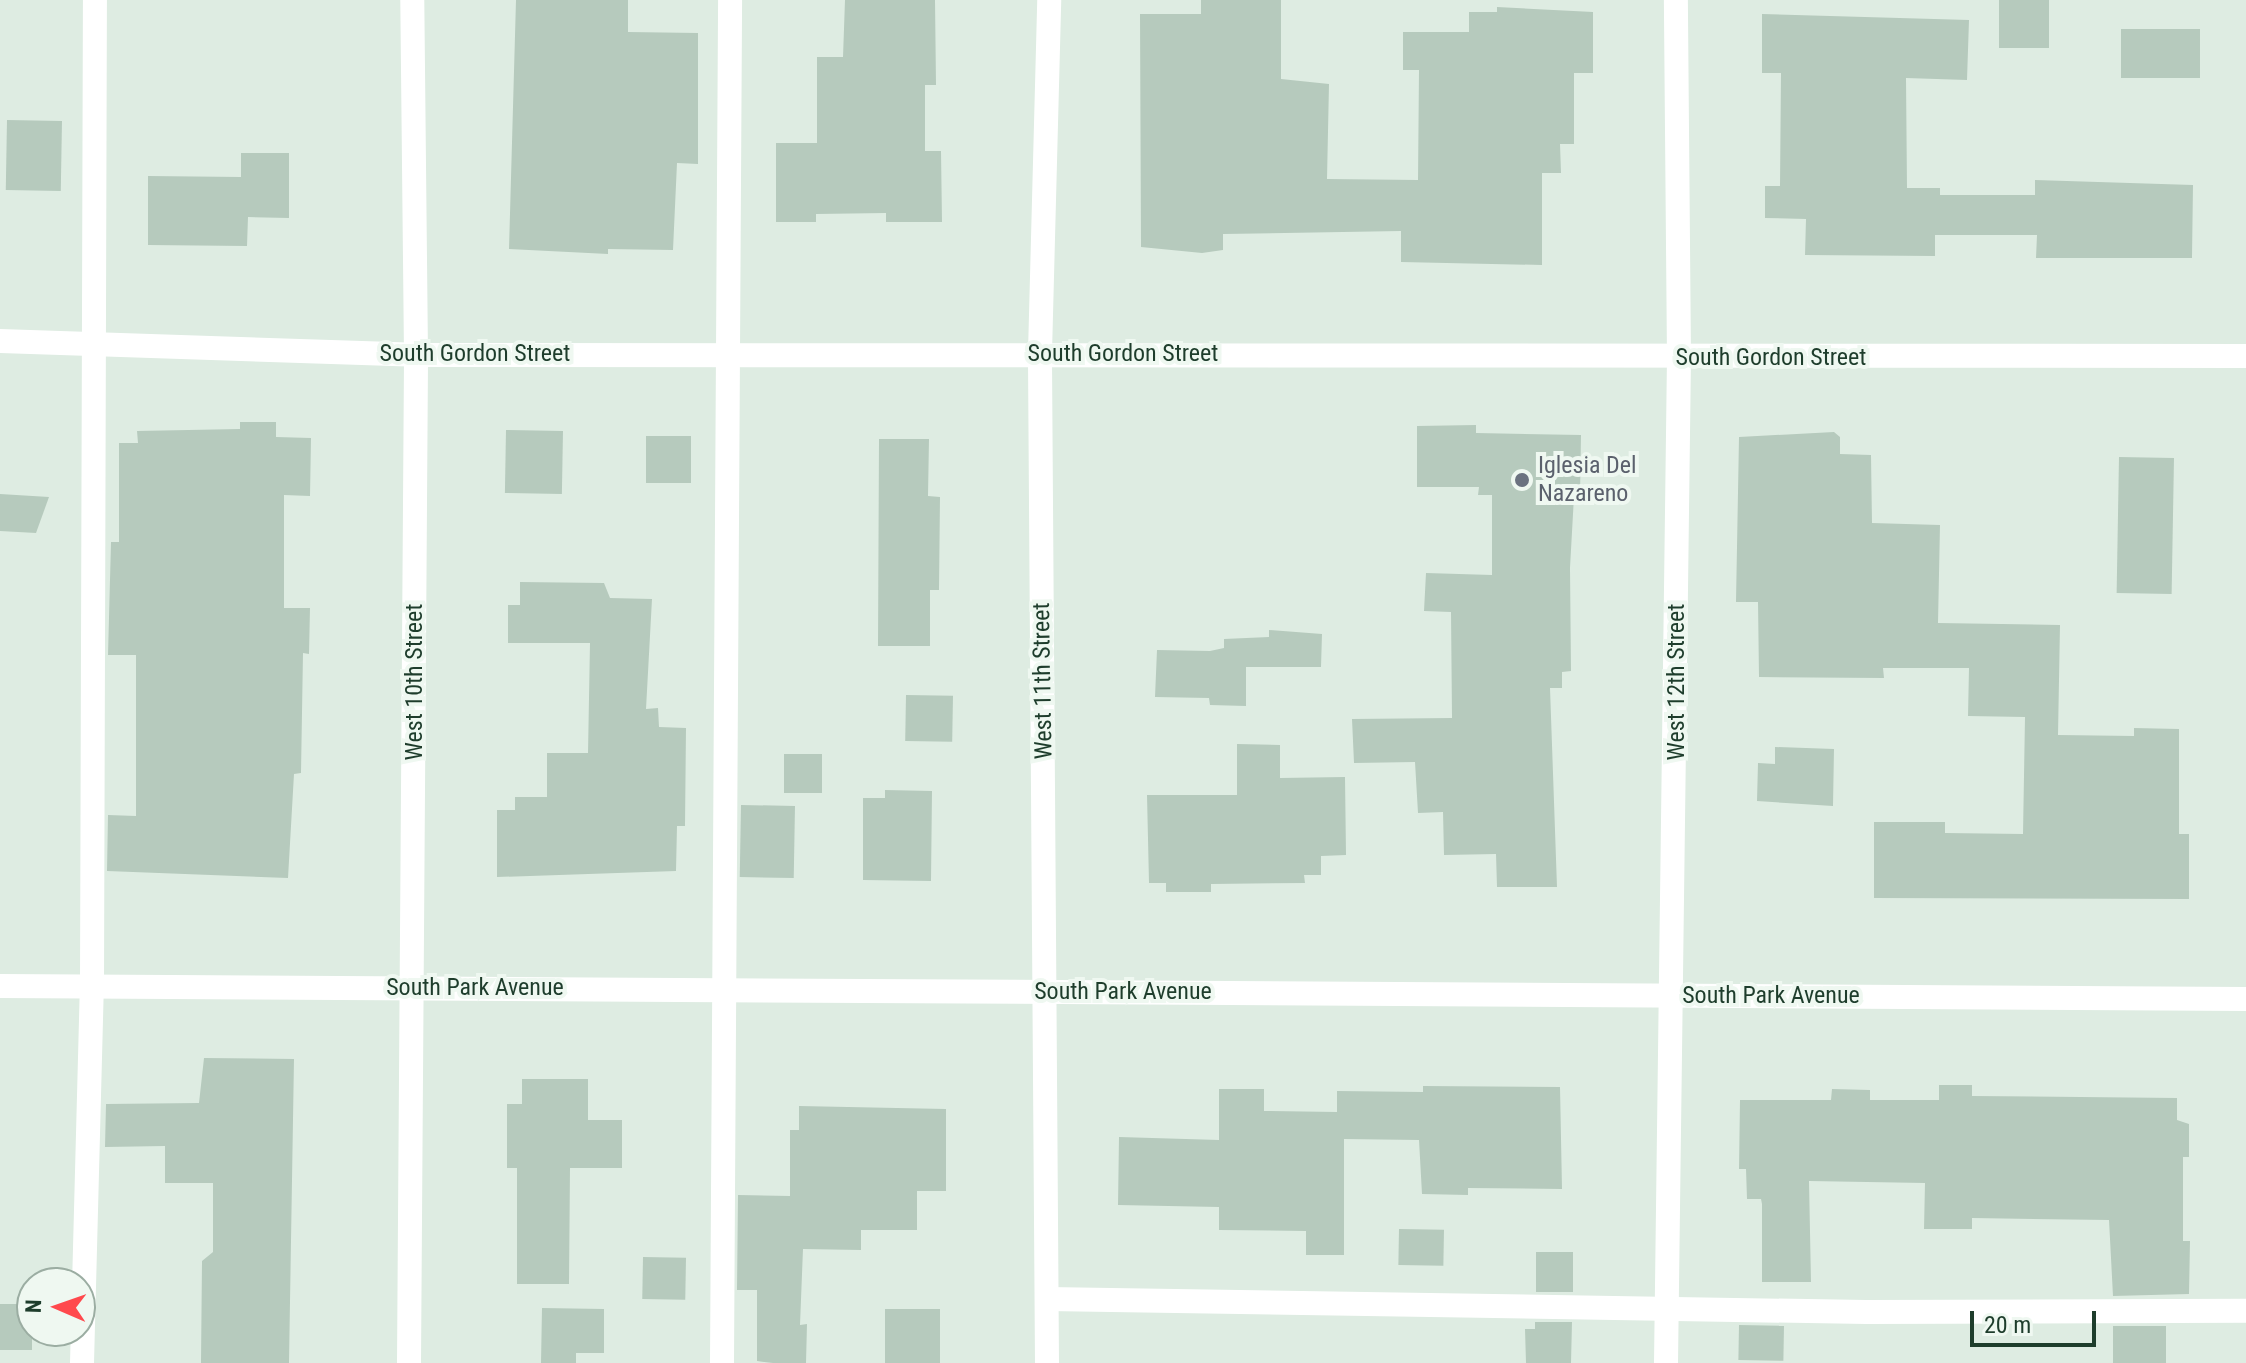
<!DOCTYPE html>
<html>
<head>
<meta charset="utf-8">
<style>
  body { margin:0 }
  #map { position:relative; width:2246px; height:1363px; overflow:hidden; background:#deece2; font-family:"Roboto Condensed",sans-serif }
  div>[style] { position:absolute }
  .building>* { inset:0; background:#b6cabd; transform-origin:0 0 }
  .service>* { height:24px; margin:-12px; padding:0 12px; transform-origin:12px; border-radius:12px; background:#fff }
  .minor>* { height:24px; margin:-12px; padding:0 12px; transform-origin:12px; border-radius:12px; background:#fff }
  .tertiary>* { height:24px; margin:-12px; padding:0 12px; transform-origin:12px; border-radius:12px; background:#fff }
  .dots>* { width:22px; height:22px; translate:-50% -50%; box-sizing:border-box; border:4px solid #eff8f1; border-radius:50% }
  span { translate:-50% -50%; white-space:nowrap; text-align:center; line-height:1.15; -webkit-text-stroke:8px #eff8f1; paint-order:stroke }
  .street-label { font-size:24px; color:#1e3d2c }
  .worship-label { font-size:24px; color:#5b616d }
  .left { translate:0 -50%; text-align:left }
  .north { position:absolute; left:16px; top:1267px; width:80px; height:80px; box-sizing:border-box; background:#eff8f1; border:2px solid #9bada2; border-radius:50%; rotate:272deg; font-size:22px; font-weight:700; line-height:32px; text-align:center; color:#1e3d2c }
  .north::after { content:''; display:block; margin:auto; width:28px; height:36px; background:#ff494d; clip-path:polygon(50% 0,100% 100%,50% 72%,0 100%) }
  .scale { position:absolute; left:1970px; top:1311px; width:126px; height:36px; box-sizing:border-box; border:4px solid #1e3d2c; border-top:0; padding-left:10px; font-size:24px; line-height:28px; white-space:nowrap; color:#1e3d2c; -webkit-text-stroke:6px #eff8f1; paint-order:stroke }
</style>
</head>
<body>
<div id="map">
  <div class="building">
    <div style="clip-path:polygon(516px 0,628px 0,628px 32px,698px 33px,698px 164px,677px 163px,673px 250px,608px 249px,608px 254px,509px 249px)"></div>
    <div style="clip-path:polygon(845px 0,935px 0,936px 85px,925px 85px,925px 151px,941px 151px,942px 222px,886px 222px,886px 213px,816px 214px,816px 222px,776px 222px,776px 143px,817px 143px,817px 57px,843px 57px)"></div>
    <div style="clip-path:polygon(1201px 0,1281px 0,1281px 79px,1329px 84px,1327px 179px,1418px 180px,1419px 70px,1403px 70px,1403px 32px,1469px 32px,1469px 12px,1497px 12px,1497px 7px,1593px 12px,1593px 73px,1574px 73px,1574px 144px,1560px 144px,1561px 173px,1542px 173px,1542px 265px,1401px 262px,1401px 231px,1223px 234px,1223px 250px,1202px 253px,1141px 247px,1140px 14px,1201px 14px)"></div>
    <div style="left:1999px;top:0;width:50px;height:48px"></div>
    <div style="clip-path:polygon(1762px 14px,1969px 20px,1967px 80px,1906px 78px,1907px 188px,1940px 188px,1940px 195px,2035px 195px,2035px 180px,2193px 185px,2192px 258px,2036px 258px,2037px 235px,1935px 235px,1935px 256px,1805px 255px,1806px 219px,1765px 218px,1765px 186px,1780px 186px,1781px 73px,1762px 73px)"></div>
    <div style="left:2200px;top:29px;width:49px;height:79px;rotate:90deg"></div>
    <div style="left:7px;top:120px;width:55px;height:70px;rotate:1deg"></div>
    <div style="clip-path:polygon(241px 153px,289px 153px,289px 218px,248px 217px,247px 246px,148px 245px,148px 176px,241px 177px)"></div>
    <div style="clip-path:polygon(240px 422px,276px 422px,276px 437px,311px 438px,310px 496px,284px 495px,284px 608px,310px 608px,309px 654px,303px 653px,301px 773px,294px 774px,288px 878px,107px 871px,108px 815px,136px 816px,136px 655px,108px 655px,111px 542px,119px 542px,119px 443px,138px 443px,137px 431px,240px 429px)"></div>
    <div style="clip-path:polygon(1476px 425px,1476px 433px,1581px 435px,1580px 496px,1574px 496px,1570px 568px,1571px 671px,1562px 672px,1562px 688px,1550px 688px,1557px 887px,1497px 887px,1496px 854px,1444px 855px,1443px 812px,1418px 813px,1415px 762px,1354px 763px,1352px 719px,1452px 718px,1451px 612px,1424px 611px,1426px 573px,1492px 575px,1492px 495px,1478px 495px,1479px 487px,1417px 487px,1417px 426px)"></div>
    <div style="left:506px;top:430px;width:57px;height:63px;rotate:1deg"></div>
    <div style="clip-path:polygon(1834px 432px,1840px 437px,1840px 454px,1871px 455px,1872px 523px,1940px 525px,1938px 623px,2060px 625px,2058px 735px,2134px 736px,2134px 728px,2179px 729px,2179px 834px,2189px 834px,2189px 899px,1874px 898px,1874px 822px,1945px 822px,1945px 833px,2023px 834px,2025px 717px,1968px 716px,1969px 668px,1883px 668px,1884px 678px,1759px 677px,1758px 602px,1736px 602px,1739px 437px)"></div>
    <div style="left:646px;top:436px;width:45px;height:47px"></div>
    <div style="clip-path:polygon(879px 439px,929px 439px,928px 496px,940px 497px,939px 590px,930px 590px,930px 646px,878px 646px)"></div>
    <div style="left:2119px;top:457px;width:55px;height:136px;rotate:1deg"></div>
    <div style="clip-path:polygon(0 494px,49px 497px,36px 533px,0 531px)"></div>
    <div style="clip-path:polygon(520px 582px,604px 583px,610px 598px,652px 599px,646px 709px,658px 708px,659px 727px,686px 728px,685px 826px,677px 826px,676px 871px,497px 877px,497px 810px,515px 810px,515px 797px,547px 797px,547px 753px,588px 753px,590px 643px,508px 643px,508px 605px,520px 605px)"></div>
    <div style="clip-path:polygon(1269px 630px,1322px 634px,1321px 667px,1246px 667px,1246px 706px,1210px 705px,1209px 698px,1155px 697px,1157px 650px,1210px 651px,1224px 648px,1224px 639px,1269px 637px)"></div>
    <div style="left:906px;top:695px;width:47px;height:46px;rotate:1deg"></div>
    <div style="clip-path:polygon(1237px 744px,1280px 745px,1280px 778px,1345px 777px,1346px 855px,1321px 856px,1321px 875px,1304px 875px,1305px 883px,1211px 884px,1211px 892px,1166px 892px,1166px 883px,1149px 883px,1147px 795px,1237px 795px)"></div>
    <div style="clip-path:polygon(1775px 747px,1834px 749px,1833px 806px,1757px 801px,1758px 763px,1775px 764px)"></div>
    <div style="left:822px;top:754px;width:39px;height:38px;rotate:90deg"></div>
    <div style="clip-path:polygon(885px 790px,932px 791px,931px 881px,863px 880px,863px 798px,885px 798px)"></div>
    <div style="left:741px;top:805px;width:54px;height:72px;rotate:1deg"></div>
    <div style="clip-path:polygon(204px 1058px,294px 1059px,289px 1363px,201px 1363px,202px 1261px,213px 1252px,213px 1183px,165px 1183px,165px 1146px,105px 1147px,106px 1104px,199px 1103px)"></div>
    <div style="clip-path:polygon(522px 1079px,588px 1079px,588px 1120px,622px 1120px,622px 1168px,570px 1168px,569px 1284px,517px 1284px,517px 1168px,507px 1168px,507px 1104px,522px 1104px)"></div>
    <div style="clip-path:polygon(1939px 1085px,1972px 1085px,1972px 1096px,2177px 1098px,2177px 1120px,2189px 1124px,2189px 1157px,2183px 1157px,2183px 1241px,2190px 1241px,2189px 1294px,2113px 1296px,2109px 1220px,1972px 1218px,1972px 1229px,1924px 1229px,1925px 1183px,1809px 1181px,1811px 1282px,1762px 1282px,1762px 1204px,1761px 1199px,1747px 1199px,1746px 1169px,1739px 1169px,1740px 1100px,1831px 1100px,1832px 1089px,1870px 1090px,1870px 1100px,1939px 1100px)"></div>
    <div style="clip-path:polygon(1423px 1086px,1560px 1087px,1562px 1189px,1468px 1188px,1468px 1195px,1422px 1194px,1419px 1140px,1344px 1139px,1344px 1255px,1306px 1255px,1306px 1231px,1219px 1230px,1219px 1207px,1118px 1205px,1119px 1137px,1219px 1140px,1219px 1089px,1264px 1089px,1264px 1111px,1337px 1112px,1337px 1091px,1423px 1092px)"></div>
    <div style="clip-path:polygon(799px 1106px,946px 1109px,946px 1191px,917px 1191px,917px 1230px,861px 1230px,861px 1250px,803px 1249px,800px 1325px,807px 1324px,806px 1363px,773px 1363px,757px 1361px,757px 1290px,737px 1290px,738px 1195px,790px 1196px,790px 1130px,799px 1130px)"></div>
    <div style="left:1399px;top:1229px;width:45px;height:36px;rotate:1deg"></div>
    <div style="left:1536px;top:1252px;width:37px;height:40px"></div>
    <div style="left:643px;top:1257px;width:43px;height:42px;rotate:1deg"></div>
    <div style="left:0;top:1304px;width:32px;height:46px"></div>
    <div style="clip-path:polygon(542px 1308px,604px 1309px,604px 1353px,576px 1353px,576px 1363px,541px 1363px)"></div>
    <div style="left:885px;top:1309px;width:55px;height:54px"></div>
    <div style="clip-path:polygon(1535px 1322px,1572px 1322px,1571px 1363px,1526px 1363px,1525px 1329px,1535px 1329px)"></div>
    <div style="left:1739px;top:1325px;width:45px;height:35px;rotate:1deg"></div>
    <div style="left:2113px;top:1326px;width:53px;height:37px"></div>
  </div>
  <div class="service">
    <div style="left:1047px;top:1299px;width:820px;rotate:0.91deg"></div>
    <div style="left:1867px;top:1312px;width:379px;rotate:-0.2deg"></div>
    <div style="left:82px;top:1363px;width:378px;rotate:-88.5deg"></div>
    <div style="left:92px;top:985px;width:985px;rotate:-89.83deg"></div>
    <div style="left:722px;top:1363px;width:1363px;rotate:-89.66deg"></div>
  </div>
  <div class="minor">
    <div style="left:0;top:341px;width:416px;rotate:1.9deg"></div>
    <div style="left:416px;top:355px;width:1830px;rotate:0.03deg"></div>
    <div style="left:409px;top:1363px;width:1008px;rotate:-89.6deg"></div>
    <div style="left:416px;top:355px;width:355px;rotate:-90.6deg"></div>
    <div style="left:1047px;top:1363px;width:1010px;rotate:-90.4deg"></div>
    <div style="left:1040px;top:353px;width:353px;rotate:-88.5deg"></div>
    <div style="left:1666px;top:1363px;width:1004px;rotate:-89.26deg"></div>
    <div style="left:1679px;top:359px;width:359px;rotate:-90.5deg"></div>
  </div>
  <div class="tertiary">
    <div style="left:0;top:986px;width:2246px;rotate:0.33deg"></div>
  </div>
  <div class="dots">
    <div style="left:1522px;top:480px;background:#6b7280"></div>
  </div>
  <div class="street-label">
    <span style="left:475px;top:354px">South Gordon Street</span>
    <span style="left:1123px;top:354px">South Gordon Street</span>
    <span style="left:1771px;top:358px">South Gordon Street</span>
    <span style="left:1043px;top:681px;rotate:-91deg">West 11th Street</span>
    <span style="left:415px;top:682px;rotate:-90deg">West 10th Street</span>
    <span style="left:1677px;top:682px;rotate:-90deg">West 12th Street</span>
    <span style="left:475px;top:988px">South Park Avenue</span>
    <span style="left:1123px;top:992px">South Park Avenue</span>
    <span style="left:1771px;top:996px">South Park Avenue</span>
  </div>
  <div class="worship-label">
    <span class="left" style="left:1538px;top:480px">Iglesia Del<br>Nazareno</span>
  </div>
  <div class="north">N</div>
  <div class="scale">20 m</div>
</div>
</body>
</html>
